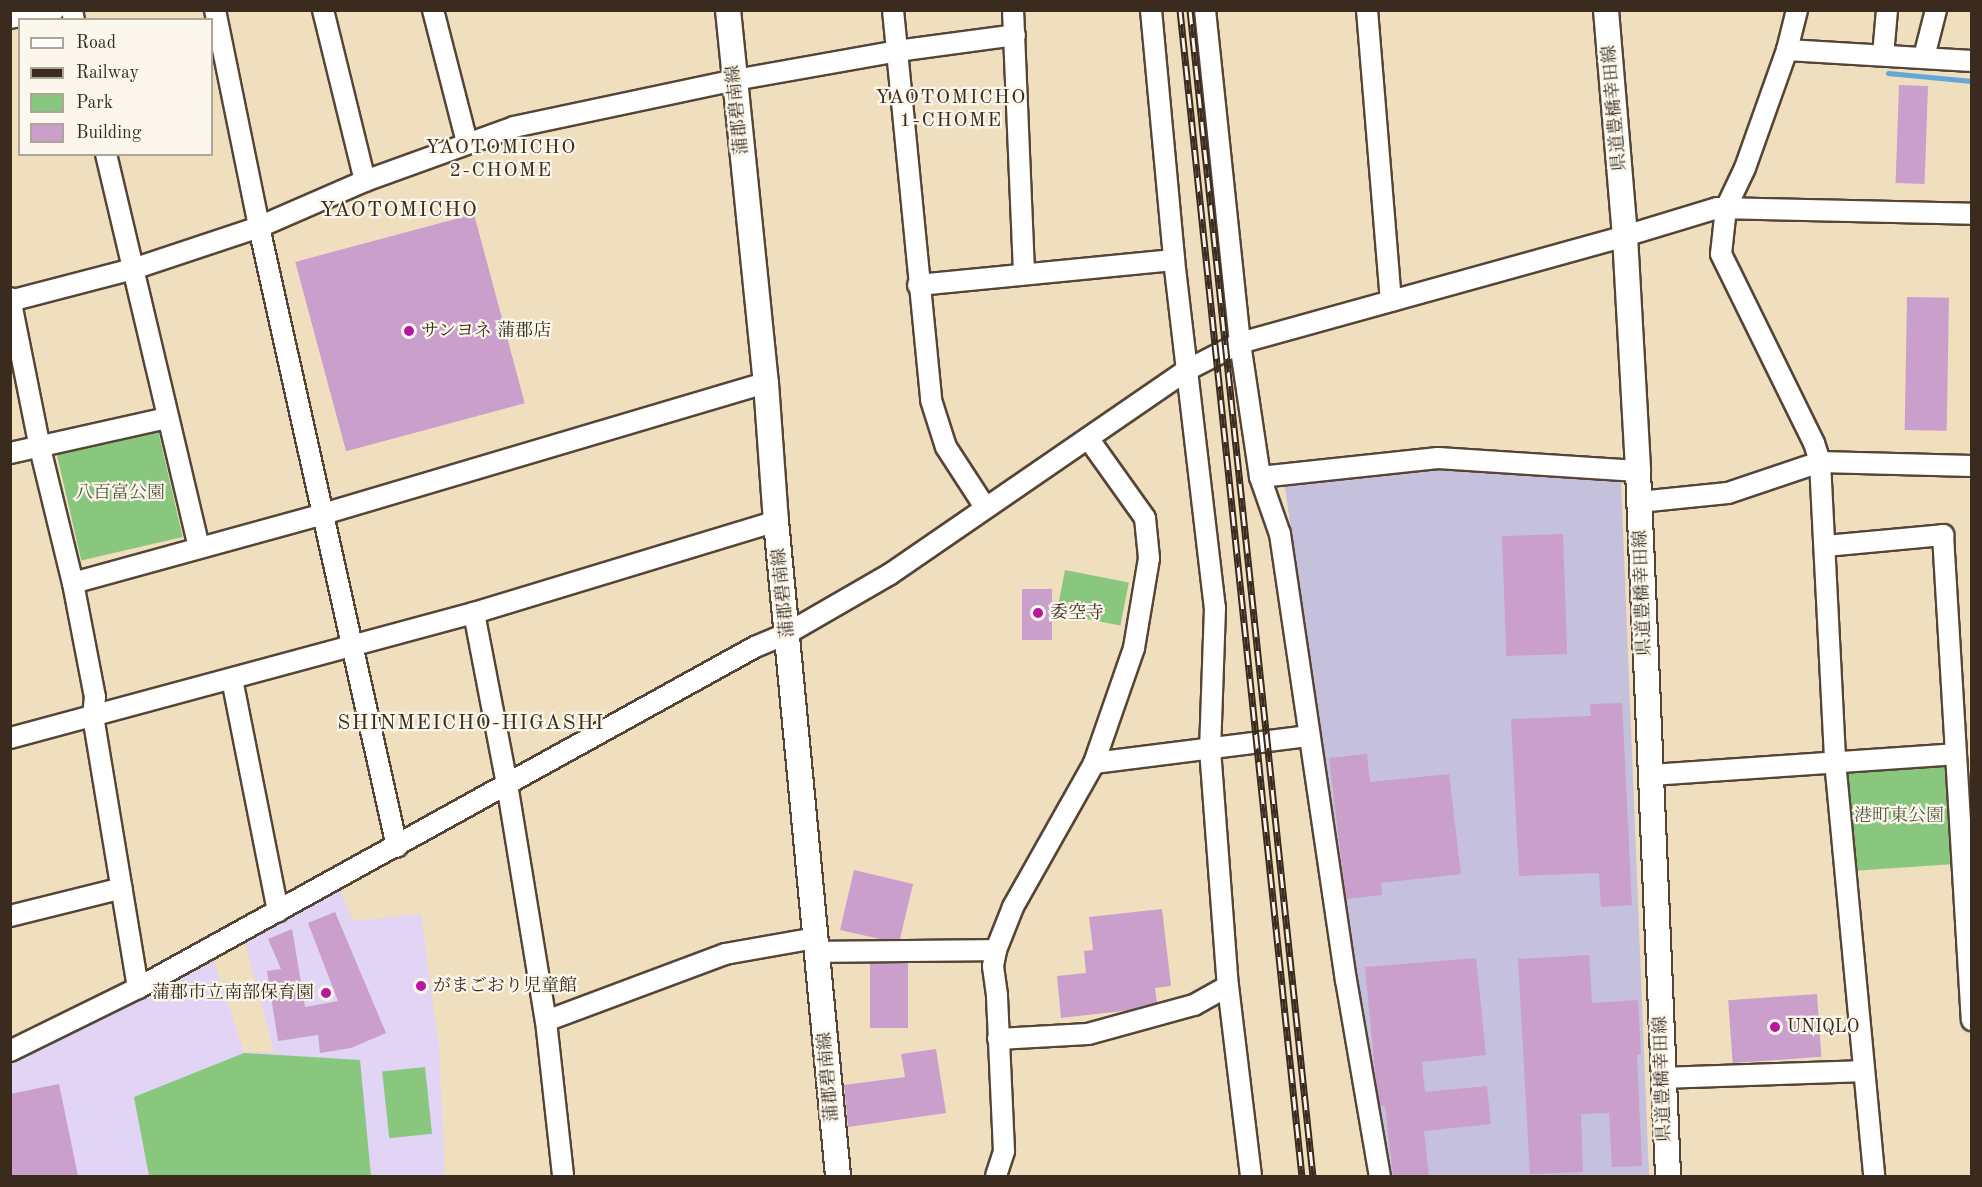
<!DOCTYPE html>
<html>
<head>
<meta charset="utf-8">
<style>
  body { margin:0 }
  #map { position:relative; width:1982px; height:1187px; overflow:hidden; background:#efdfbe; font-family:"Old Standard TT","Noto Serif JP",serif }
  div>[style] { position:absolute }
  .built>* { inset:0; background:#e1d4f4 }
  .industrial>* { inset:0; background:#c5c0db }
  .green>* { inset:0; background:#89c77e; transform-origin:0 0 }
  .stream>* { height:5px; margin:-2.5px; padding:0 2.5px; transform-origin:2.5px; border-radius:2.5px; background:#62a7d8 }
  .building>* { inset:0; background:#cb9fcc; transform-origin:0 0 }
  .roads { filter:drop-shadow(2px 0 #564536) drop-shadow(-2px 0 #564536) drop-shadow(0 2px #564536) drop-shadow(0 -2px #564536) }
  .minor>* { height:20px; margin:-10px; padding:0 10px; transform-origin:10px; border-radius:10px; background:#fff }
  .major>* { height:24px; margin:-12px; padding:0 12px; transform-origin:12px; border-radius:12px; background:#fff }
  .rail>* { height:7px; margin-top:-3.5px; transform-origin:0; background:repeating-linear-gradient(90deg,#fbf7ec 0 14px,#3b2a1e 0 28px); box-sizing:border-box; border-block:2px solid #3b2a1e }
  .dots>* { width:16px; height:16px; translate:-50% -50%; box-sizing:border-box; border:3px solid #fbf7ec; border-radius:50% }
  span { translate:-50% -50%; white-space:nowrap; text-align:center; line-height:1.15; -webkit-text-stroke:4.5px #fbf7ec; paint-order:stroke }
  .street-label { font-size:18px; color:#3b2a1e }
  .poi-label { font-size:18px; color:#3b2a1e }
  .left { translate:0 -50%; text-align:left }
  .right { translate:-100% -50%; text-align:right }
  .park-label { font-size:18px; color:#52593b }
  .neighbourhood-label { font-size:20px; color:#3b2a1e; letter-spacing:1.5px }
  .quarter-label { font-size:21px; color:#3b2a1e; letter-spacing:1.5px }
  .frame { position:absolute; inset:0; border:12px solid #3b2a1e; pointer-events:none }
  .legend { position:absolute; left:18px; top:18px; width:195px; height:138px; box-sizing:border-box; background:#fbf7ec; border:2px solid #aea59a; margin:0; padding:8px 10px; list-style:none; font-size:18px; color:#3b2a1e }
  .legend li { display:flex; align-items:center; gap:12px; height:30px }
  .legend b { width:30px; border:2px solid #aea59a }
</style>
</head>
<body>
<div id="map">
  <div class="built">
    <div style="clip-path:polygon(336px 880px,353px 921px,421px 914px,439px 1048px,445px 1176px,11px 1176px,11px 1050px,210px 949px,244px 1052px,274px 1052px,242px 931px)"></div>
  </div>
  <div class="industrial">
    <div style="clip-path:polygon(1439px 463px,1621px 480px,1649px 1176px,1391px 1176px,1344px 900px,1284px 480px)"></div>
  </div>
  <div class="green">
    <div style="left:157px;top:426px;width:114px;height:104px;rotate:77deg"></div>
    <div style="left:1065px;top:570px;width:65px;height:44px;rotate:11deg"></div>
    <div style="clip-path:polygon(1941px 760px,1950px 770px,1955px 864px,1851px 871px,1845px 769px)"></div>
    <div style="clip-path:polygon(244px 1053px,360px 1060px,371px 1176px,149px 1176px,134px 1097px)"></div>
    <div style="left:425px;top:1067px;width:67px;height:43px;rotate:84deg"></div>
  </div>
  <div class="stream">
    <div style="left:1888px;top:73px;width:84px;rotate:5.4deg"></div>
  </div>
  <div class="building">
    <div style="left:1899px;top:85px;width:29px;height:98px;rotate:2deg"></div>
    <div style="left:474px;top:214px;width:196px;height:185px;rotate:75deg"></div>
    <div style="left:1907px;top:297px;width:42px;height:133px;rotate:1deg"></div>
    <div style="left:1563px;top:534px;width:120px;height:61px;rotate:88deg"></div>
    <div style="left:1022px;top:589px;width:30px;height:51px"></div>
    <div style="clip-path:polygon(1622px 703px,1632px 905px,1601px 907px,1599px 873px,1519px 876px,1511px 719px,1591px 716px,1590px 704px)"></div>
    <div style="clip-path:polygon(1367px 754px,1370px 782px,1449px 774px,1461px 874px,1381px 883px,1382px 895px,1346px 899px,1329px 758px)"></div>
    <div style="clip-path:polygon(854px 870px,913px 884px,900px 939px,880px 939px,840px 930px)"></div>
    <div style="clip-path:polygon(1162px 909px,1171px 986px,1155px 988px,1157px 1003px,1131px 1010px,1061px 1018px,1057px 976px,1086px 973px,1084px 951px,1093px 950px,1089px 917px)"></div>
    <div style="clip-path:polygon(335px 912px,386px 1033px,351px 1048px,320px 1053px,318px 1035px,278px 1041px,267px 971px,281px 969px,268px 939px,292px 929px,305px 1007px,338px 1001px,308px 923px)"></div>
    <div style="clip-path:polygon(1589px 955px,1592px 1003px,1638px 1000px,1641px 1054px,1637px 1055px,1642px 1166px,1612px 1167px,1609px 1113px,1581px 1114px,1583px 1172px,1530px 1174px,1518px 959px)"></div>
    <div style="clip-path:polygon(1476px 958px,1486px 1055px,1422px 1062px,1425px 1092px,1487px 1086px,1491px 1124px,1424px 1131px,1429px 1176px,1393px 1176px,1385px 1106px,1380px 1106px,1377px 1091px,1365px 967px)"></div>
    <div style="left:870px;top:963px;width:38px;height:65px"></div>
    <div style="left:1817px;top:994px;width:63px;height:89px;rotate:86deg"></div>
    <div style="clip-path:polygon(936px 1049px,946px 1113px,848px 1127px,844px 1085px,905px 1077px,901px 1054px)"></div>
    <div style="clip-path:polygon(59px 1084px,78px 1176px,10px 1176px,10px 1094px)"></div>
  </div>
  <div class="roads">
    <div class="minor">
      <div style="left:72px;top:10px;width:10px;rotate:79deg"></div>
      <div style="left:215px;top:10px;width:221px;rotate:78.5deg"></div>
      <div style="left:259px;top:227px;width:635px;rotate:77.45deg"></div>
      <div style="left:323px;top:10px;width:176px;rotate:76.2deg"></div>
      <div style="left:433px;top:10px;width:136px;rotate:75.6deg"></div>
      <div style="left:893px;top:10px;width:392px;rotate:84.4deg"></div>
      <div style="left:931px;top:400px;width:49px;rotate:72.3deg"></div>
      <div style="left:946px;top:447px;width:72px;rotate:57deg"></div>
      <div style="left:1013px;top:10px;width:263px;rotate:87.6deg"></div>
      <div style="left:1151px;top:10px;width:251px;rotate:84.7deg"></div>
      <div style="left:1174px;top:260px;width:350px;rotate:83.3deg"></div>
      <div style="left:1215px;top:608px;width:141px;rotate:92deg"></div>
      <div style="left:1210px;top:749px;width:238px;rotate:85.7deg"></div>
      <div style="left:1228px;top:986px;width:191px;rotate:83.1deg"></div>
      <div style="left:1205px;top:10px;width:335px;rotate:84deg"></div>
      <div style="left:1240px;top:343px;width:135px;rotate:81.5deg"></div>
      <div style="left:1260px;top:477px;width:60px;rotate:70.7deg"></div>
      <div style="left:1280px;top:534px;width:451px;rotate:81.6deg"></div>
      <div style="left:1346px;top:980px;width:199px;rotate:80.2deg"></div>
      <div style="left:1367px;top:10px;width:292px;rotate:85.3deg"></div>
      <div style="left:1797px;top:10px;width:41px;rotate:104deg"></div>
      <div style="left:1787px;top:50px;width:125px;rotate:109.6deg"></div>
      <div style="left:1745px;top:168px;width:44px;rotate:115.4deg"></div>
      <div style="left:1726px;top:208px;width:46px;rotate:96.2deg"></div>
      <div style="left:1721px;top:254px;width:211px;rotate:63.8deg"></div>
      <div style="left:1814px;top:443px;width:20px;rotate:72deg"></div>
      <div style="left:1820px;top:462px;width:299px;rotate:87.1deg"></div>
      <div style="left:1835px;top:761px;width:417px;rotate:84.6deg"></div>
      <div style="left:10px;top:18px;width:45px;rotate:-10.3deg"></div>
      <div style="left:1787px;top:50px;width:185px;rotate:3.4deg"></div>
      <div style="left:1883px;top:55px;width:45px;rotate:-84.9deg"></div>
      <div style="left:1924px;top:57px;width:49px;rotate:-75.7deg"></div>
      <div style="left:106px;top:154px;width:404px;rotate:76.7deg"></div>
      <div style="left:918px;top:285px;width:257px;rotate:-5.6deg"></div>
      <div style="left:10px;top:298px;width:153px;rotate:78.7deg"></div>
      <div style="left:40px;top:448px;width:139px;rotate:76.3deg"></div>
      <div style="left:73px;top:583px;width:116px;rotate:79.1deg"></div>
      <div style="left:95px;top:697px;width:19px;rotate:96deg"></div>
      <div style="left:93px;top:716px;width:276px;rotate:80.6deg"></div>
      <div style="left:10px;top:301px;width:127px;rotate:-14.6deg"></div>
      <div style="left:133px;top:269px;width:133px;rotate:-18.4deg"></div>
      <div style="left:259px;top:227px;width:116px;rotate:-23.5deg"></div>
      <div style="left:365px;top:181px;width:158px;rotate:-19.9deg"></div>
      <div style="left:514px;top:127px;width:226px;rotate:-12deg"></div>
      <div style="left:735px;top:80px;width:165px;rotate:-10.1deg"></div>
      <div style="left:897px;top:51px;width:119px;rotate:-7.7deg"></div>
      <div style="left:10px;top:453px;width:160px;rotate:-12.6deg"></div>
      <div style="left:1260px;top:477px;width:179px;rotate:-6.1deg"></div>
      <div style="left:1438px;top:458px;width:200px;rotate:3.7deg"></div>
      <div style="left:1639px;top:502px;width:89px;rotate:-5.8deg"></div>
      <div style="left:1728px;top:493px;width:97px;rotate:-18.6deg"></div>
      <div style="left:1820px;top:462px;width:152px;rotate:1.5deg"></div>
      <div style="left:1825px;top:546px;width:119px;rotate:-5.3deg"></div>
      <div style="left:1943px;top:535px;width:486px;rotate:86.6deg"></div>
      <div style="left:73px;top:583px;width:259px;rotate:-15.4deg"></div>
      <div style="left:323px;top:514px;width:462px;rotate:-16.5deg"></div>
      <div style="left:474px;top:613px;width:174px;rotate:79.1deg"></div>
      <div style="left:507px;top:784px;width:240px;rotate:80.7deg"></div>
      <div style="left:546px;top:1021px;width:156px;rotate:83.7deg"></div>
      <div style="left:232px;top:679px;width:237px;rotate:78.8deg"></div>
      <div style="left:10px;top:738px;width:481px;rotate:-15.1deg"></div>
      <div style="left:474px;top:613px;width:316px;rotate:-16.9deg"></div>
      <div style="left:1094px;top:763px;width:217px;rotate:-7.2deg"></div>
      <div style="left:1650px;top:775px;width:306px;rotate:-3.9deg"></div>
      <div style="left:10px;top:916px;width:115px;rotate:-14deg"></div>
      <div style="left:817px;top:952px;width:179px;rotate:-0.6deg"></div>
      <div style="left:546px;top:1021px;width:191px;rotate:-20.5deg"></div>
      <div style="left:725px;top:954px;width:92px;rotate:-10deg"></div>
      <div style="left:998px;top:1039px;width:90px;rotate:-3.2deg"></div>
      <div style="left:1088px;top:1034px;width:110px;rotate:-15.3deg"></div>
      <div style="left:1194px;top:1005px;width:39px;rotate:-29deg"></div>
      <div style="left:10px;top:1051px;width:143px;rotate:-26.2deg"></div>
      <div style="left:138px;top:988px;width:705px;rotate:-28.93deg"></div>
      <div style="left:755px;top:647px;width:36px;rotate:-23deg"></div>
      <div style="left:788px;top:633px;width:118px;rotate:-30deg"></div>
      <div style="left:890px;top:574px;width:360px;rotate:-34.5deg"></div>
      <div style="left:1187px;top:370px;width:59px;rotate:-27deg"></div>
      <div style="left:1240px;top:343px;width:400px;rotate:-15.5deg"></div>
      <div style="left:1625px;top:236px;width:96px;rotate:-16.9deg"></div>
      <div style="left:1717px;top:208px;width:255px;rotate:1.3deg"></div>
      <div style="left:1663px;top:1078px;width:201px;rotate:-2deg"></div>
      <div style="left:996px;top:1176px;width:26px;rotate:-72deg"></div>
      <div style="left:1004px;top:1151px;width:156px;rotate:-92.6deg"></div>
      <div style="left:997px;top:995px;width:29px;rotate:-98deg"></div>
      <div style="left:993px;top:966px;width:16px;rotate:-79deg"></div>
      <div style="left:996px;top:950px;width:46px;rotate:-68.4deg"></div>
      <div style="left:1013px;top:907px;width:165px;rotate:-60.6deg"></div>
      <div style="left:1094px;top:763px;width:122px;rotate:-70.8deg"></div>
      <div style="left:1134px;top:648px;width:91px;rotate:-80.5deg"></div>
      <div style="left:1149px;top:558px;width:40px;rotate:-95.7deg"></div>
      <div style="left:1145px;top:518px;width:98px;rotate:-125.5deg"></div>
    </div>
    <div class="major">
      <div style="left:728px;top:10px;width:375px;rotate:84.2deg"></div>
      <div style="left:766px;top:383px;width:138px;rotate:85.9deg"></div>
      <div style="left:776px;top:521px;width:658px;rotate:84.59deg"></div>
      <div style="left:1606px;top:10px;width:227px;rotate:85.2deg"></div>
      <div style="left:1625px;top:236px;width:235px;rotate:86.8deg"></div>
      <div style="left:1638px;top:471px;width:706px;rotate:87.56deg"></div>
    </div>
  </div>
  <div class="rail">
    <div style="left:1180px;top:10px;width:1172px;rotate:84.03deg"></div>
    <div style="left:1190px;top:10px;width:1172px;rotate:83.98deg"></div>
  </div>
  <div class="dots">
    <div style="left:409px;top:331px;background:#b5179e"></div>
    <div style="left:1038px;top:613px;background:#b5179e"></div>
    <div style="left:421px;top:986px;background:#b5179e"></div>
    <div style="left:326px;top:993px;background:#b5179e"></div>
    <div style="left:1775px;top:1027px;background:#b5179e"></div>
  </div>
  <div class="street-label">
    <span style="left:1615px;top:108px;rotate:-95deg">県道豊橋幸田線</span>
    <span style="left:738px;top:110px;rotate:-96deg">蒲郡碧南線</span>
    <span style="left:784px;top:593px;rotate:-96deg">蒲郡碧南線</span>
    <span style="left:1643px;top:593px;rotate:-92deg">県道豊橋幸田線</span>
    <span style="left:829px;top:1077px;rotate:-95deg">蒲郡碧南線</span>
    <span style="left:1663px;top:1079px;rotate:-92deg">県道豊橋幸田線</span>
  </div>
  <div class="poi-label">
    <span class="left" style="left:421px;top:331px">サンヨネ 蒲郡店</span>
    <span class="left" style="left:1050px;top:613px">委空寺</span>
    <span class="left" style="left:433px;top:986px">がまごおり児童館</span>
    <span class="right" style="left:314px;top:993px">蒲郡市立南部保育園</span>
    <span class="left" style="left:1787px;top:1027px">UNIQLO</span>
  </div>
  <div class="park-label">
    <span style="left:120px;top:493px">八百富公園</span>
    <span style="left:1899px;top:816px">港町東公園</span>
  </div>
  <div class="neighbourhood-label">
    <span style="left:951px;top:110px">YAOTOMICHO<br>1-CHOME</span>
    <span style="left:501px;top:160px">YAOTOMICHO<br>2-CHOME</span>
  </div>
  <div class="quarter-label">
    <span style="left:399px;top:211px">YAOTOMICHO</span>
    <span style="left:471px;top:724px">SHINMEICHO-HIGASHI</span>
  </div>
  <div class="frame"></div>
  <ul class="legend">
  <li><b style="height:8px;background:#fff"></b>Road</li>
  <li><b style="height:8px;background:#3b2a1e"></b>Railway</li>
  <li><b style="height:16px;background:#89c77e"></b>Park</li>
  <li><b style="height:16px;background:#cb9fcc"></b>Building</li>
  </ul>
</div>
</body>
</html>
